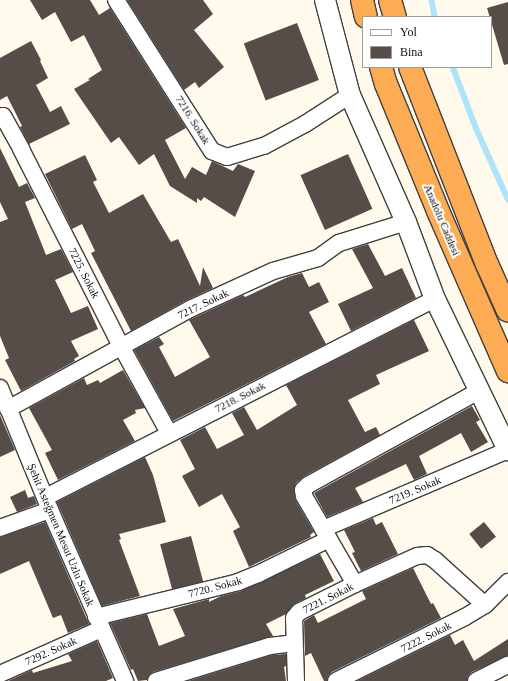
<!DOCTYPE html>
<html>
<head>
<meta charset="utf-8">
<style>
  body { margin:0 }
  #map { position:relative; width:508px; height:681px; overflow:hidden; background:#fffaec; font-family:Georgia,serif }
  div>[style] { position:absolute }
  .stream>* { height:5.5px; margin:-2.75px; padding:0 2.75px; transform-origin:2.75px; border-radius:2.75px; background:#aee4fa }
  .building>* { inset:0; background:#564c48; transform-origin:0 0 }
  .roads { filter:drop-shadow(1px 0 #404040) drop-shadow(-1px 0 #404040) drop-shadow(0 1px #404040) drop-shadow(0 -1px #404040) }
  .minor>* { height:16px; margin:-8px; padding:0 8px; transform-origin:8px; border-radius:8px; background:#fff }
  .tertiary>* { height:20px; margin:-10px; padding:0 10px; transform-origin:10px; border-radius:10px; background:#fff }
  .trunk>* { height:22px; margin:-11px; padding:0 11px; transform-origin:11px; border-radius:11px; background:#feac54 }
  span { translate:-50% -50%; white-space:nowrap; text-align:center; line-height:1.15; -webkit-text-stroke:4px #fff; paint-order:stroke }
  .street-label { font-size:11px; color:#0d0d0d }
  .legend { position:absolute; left:362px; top:16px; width:130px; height:52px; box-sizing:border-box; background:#fff; border:1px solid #9e9e9e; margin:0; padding:5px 7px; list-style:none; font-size:12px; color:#0d0d0d }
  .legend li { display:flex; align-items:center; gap:8px; height:20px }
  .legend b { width:20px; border:1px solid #9e9e9e }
</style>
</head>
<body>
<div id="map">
  <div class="stream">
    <div style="left:432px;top:0;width:17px;rotate:80deg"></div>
    <div style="left:453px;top:67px;width:67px;rotate:69.1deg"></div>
    <div style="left:477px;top:130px;width:76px;rotate:65.8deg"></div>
  </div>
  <div class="building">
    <div style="clip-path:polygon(30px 0,90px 0,99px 15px,110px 8px,186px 128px,165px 140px,185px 179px,192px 167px,206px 175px,212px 161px,233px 171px,238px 164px,255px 171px,235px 217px,204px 197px,201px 201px,197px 198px,197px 203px,170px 186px,154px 154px,139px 165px,119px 137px,111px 143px,74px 89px,90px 80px,88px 79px,102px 70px,84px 35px,71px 42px,55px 12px,42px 20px)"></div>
    <div style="clip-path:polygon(127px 0,203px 0,213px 14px,194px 30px,224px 67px,199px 88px,195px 82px,184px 90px)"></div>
    <div style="clip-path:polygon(508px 2px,508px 64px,504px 65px,487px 8px)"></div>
    <div style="left:297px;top:23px;width:61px;height:57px;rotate:69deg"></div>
    <div style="clip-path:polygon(31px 41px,41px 60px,40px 61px,48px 78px,36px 85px,50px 112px,61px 106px,70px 124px,29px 144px,20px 127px,22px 126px,7px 96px,0 100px,0 58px)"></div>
    <div style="clip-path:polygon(0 148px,19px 187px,27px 183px,35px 198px,25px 202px,46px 255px,61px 249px,73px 272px,55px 280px,71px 313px,88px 306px,98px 329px,71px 341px,79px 356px,74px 359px,75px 361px,21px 391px,5px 360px,9px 358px,0 336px,0 222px,8px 219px,0 202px)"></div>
    <div style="left:348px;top:154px;width:60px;height:52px;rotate:66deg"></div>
    <div style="clip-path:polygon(85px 155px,97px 180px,93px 182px,109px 213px,143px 194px,171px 242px,178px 239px,200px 286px,203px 267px,213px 288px,185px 301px,131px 331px,91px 253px,95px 251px,82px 224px,72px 229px,45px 174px)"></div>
    <div style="clip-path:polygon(368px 244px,385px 276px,402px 268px,416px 298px,351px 331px,338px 304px,373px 288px,352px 249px)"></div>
    <div style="clip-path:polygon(302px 273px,309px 287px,319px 282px,329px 302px,309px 312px,326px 344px,173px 421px,134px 350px,159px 337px,164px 344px,159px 347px,175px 377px,210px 357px,189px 320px,243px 295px,245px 297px,288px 277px)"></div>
    <div style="clip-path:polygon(414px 320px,429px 351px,376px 375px,380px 384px,348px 400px,365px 432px,376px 427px,380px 435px,303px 477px,296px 483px,294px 491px,296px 501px,314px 532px,310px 535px,311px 537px,249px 567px,233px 531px,240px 527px,222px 494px,199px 507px,182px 476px,195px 469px,180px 440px,205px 427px,217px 449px,244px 435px,232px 413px,244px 407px,257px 430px,297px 405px,286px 385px)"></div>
    <div style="clip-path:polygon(123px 370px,145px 408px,135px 410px,136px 413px,123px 420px,135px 441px,58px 480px,45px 453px,52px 450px,29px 408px,84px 378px,87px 385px,98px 380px,100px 383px)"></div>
    <div style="clip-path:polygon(472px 406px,480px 420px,476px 422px,488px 442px,471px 452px,461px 433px,419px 456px,427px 474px,414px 480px,406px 464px,355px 488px,363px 502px,327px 517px,314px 493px)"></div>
    <div style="clip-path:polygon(0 415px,15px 450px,0 457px)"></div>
    <div style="clip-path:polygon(145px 457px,153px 475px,166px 522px,119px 534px,121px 539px,119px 540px,140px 596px,102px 606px,57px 502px)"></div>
    <div style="clip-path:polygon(25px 490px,28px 498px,34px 496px,37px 504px,17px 512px,10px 497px)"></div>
    <div style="clip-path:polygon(373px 518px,376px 525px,382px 522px,398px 554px,361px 571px,352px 553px,355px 552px,344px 530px)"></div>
    <div style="clip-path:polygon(45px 522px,89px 624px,68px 633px,61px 615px,53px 618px,29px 561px,0 574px,0 537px)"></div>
    <div style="left:484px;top:522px;width:19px;height:19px;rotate:51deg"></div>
    <div style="left:191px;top:536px;width:47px;height:32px;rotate:75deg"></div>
    <div style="clip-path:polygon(320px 554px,334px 581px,305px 595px,306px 598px,294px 604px,286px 614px,266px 624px,273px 636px,153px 672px,149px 675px,147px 680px,138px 681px,133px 669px,131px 670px,110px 623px,147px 614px,159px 646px,185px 636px,173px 609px,209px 599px,209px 602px,221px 596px,241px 591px)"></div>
    <div style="clip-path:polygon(413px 568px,431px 604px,433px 603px,441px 618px,332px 672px,328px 676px,327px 681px,324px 681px,311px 653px,305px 656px,304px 621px,314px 615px,318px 623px,366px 599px,362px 591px)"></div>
    <div style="clip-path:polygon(450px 635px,455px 645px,463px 640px,474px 661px,508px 639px,508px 656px,472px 672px,468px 676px,467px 681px,357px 681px)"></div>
    <div style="clip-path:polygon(97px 641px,113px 678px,106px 681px,8px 681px,32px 670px,33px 673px,72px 661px,68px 654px)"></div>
    <div style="clip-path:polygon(286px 654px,286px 666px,284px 667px,286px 681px,188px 681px,272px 655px)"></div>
  </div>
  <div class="roads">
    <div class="minor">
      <div style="left:116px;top:0;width:179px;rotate:57.6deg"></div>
      <div style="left:212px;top:151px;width:16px;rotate:22deg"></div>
      <div style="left:227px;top:157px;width:39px;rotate:-17deg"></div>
      <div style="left:264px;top:146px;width:47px;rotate:-28.2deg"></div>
      <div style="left:305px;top:124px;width:54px;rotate:-32.8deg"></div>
      <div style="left:0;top:117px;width:3px;rotate:-18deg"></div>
      <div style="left:3px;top:116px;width:38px;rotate:61deg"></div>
      <div style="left:21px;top:149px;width:221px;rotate:63.1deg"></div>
      <div style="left:121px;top:346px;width:99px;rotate:61.1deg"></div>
      <div style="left:0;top:388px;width:132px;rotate:67.7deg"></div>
      <div style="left:50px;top:510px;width:187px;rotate:66.3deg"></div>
      <div style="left:8px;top:409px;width:208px;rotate:-28.8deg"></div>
      <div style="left:190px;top:309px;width:91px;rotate:-24.6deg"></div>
      <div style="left:273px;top:271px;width:47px;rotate:-16.1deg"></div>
      <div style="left:318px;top:258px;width:26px;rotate:-36deg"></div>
      <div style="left:339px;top:243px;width:70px;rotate:-17.4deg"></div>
      <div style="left:46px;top:497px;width:436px;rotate:-27deg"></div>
      <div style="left:0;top:528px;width:53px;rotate:-19.8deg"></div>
      <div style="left:323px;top:529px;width:201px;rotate:-23.1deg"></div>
      <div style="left:355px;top:584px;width:102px;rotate:-120.1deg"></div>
      <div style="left:304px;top:496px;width:6px;rotate:-99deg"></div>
      <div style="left:303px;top:490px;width:7px;rotate:-45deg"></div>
      <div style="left:308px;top:485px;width:195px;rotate:-28.8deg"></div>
      <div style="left:96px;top:617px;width:146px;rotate:-13.8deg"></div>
      <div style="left:238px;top:582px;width:22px;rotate:-22deg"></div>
      <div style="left:258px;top:574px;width:79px;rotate:-26.2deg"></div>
      <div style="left:0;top:674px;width:111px;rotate:-24deg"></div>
      <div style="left:156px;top:681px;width:119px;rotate:-17.1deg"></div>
      <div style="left:270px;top:646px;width:24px;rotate:-7deg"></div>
      <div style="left:296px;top:681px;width:63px;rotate:-91.8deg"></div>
      <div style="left:294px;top:618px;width:8px;rotate:-50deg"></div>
      <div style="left:299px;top:612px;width:63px;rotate:-26.6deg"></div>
      <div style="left:355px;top:584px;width:68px;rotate:-24.3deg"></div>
      <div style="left:417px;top:556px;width:10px;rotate:-6deg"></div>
      <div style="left:427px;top:555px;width:9px;rotate:32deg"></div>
      <div style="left:435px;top:560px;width:67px;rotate:42deg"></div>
      <div style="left:336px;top:681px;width:144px;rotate:-26.4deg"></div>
      <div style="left:465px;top:617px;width:23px;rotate:-31deg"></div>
      <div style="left:485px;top:605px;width:33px;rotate:-45deg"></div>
      <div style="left:476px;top:681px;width:36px;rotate:-27deg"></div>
    </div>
    <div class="tertiary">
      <div style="left:325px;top:0;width:98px;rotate:75.3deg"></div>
      <div style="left:350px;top:95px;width:139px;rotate:66.2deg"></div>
      <div style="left:406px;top:222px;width:82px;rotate:69.4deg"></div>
      <div style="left:435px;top:299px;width:168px;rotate:64.2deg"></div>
    </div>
    <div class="trunk">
      <div style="left:362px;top:0;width:17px;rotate:77deg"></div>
      <div style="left:390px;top:0;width:18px;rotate:74deg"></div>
      <div style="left:381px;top:67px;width:18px;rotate:74deg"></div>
      <div style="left:386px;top:84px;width:137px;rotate:67.7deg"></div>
      <div style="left:438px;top:211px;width:175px;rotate:66.4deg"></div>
      <div style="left:410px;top:67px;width:212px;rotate:68.7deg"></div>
      <div style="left:487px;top:264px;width:51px;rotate:65.9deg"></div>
    </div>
  </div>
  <div class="street-label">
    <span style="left:193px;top:120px;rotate:58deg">7216. Sokak</span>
    <span style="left:442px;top:220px;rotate:67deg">Anadolu Caddesi</span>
    <span style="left:84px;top:273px;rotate:63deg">7225. Sokak</span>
    <span style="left:203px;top:304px;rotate:-26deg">7217. Sokak</span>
    <span style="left:240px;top:397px;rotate:-27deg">7218. Sokak</span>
    <span style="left:415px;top:490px;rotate:-23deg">7219. Sokak</span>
    <span style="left:61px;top:535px;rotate:67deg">Şehit Asteğmen Mesut Uzlu Sokak</span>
    <span style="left:215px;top:587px;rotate:-15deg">7720. Sokak</span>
    <span style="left:328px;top:598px;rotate:-27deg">7221. Sokak</span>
    <span style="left:426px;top:637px;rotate:-27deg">7222. Sokak</span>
    <span style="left:51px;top:651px;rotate:-24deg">7292. Sokak</span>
  </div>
  <ul class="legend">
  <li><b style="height:5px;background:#fff"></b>Yol</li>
  <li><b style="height:11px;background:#564c48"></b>Bina</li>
  </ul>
</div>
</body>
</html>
